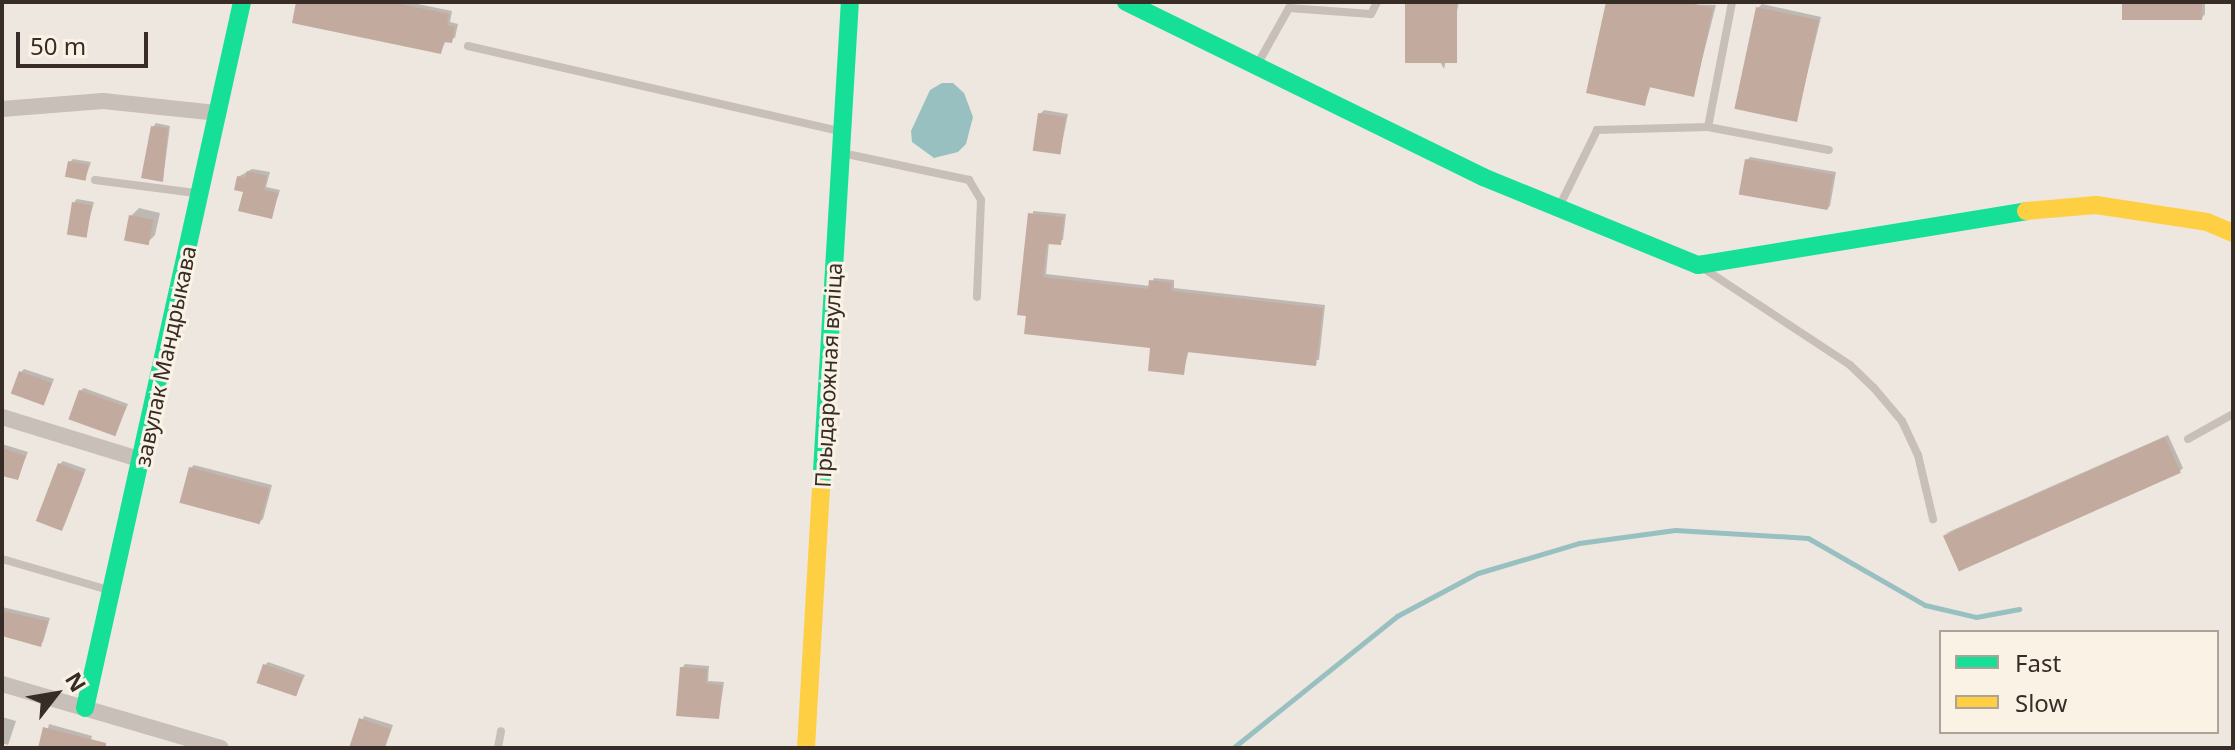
<!DOCTYPE html>
<html>
<head>
<meta charset="utf-8">
<style>
  body { margin:0 }
  #map { position:relative; width:2235px; height:750px; overflow:hidden; background:#eee7df; font-family:"Noto Sans",sans-serif }
  div>[style] { position:absolute }
  .water>* { inset:0; background:#99c0c1 }
  .shadow>* { inset:0; background:#0003 }
  .stream>* { height:5px; margin:-2.5px; padding:0 2.5px; transform-origin:2.5px; border-radius:2.5px; background:#99c0c1 }
  .building>* { inset:0; background:#c3aa9f; transform-origin:0 0 }
  .lane>* { height:8px; margin:-4px; padding:0 4px; transform-origin:4px; border-radius:4px; background:#c7bfb8 }
  .street>* { height:16px; margin:-8px; padding:0 8px; transform-origin:8px; border-radius:8px; background:#c7bfb8 }
  .fast>* { height:18px; margin:-9px; padding:0 9px; transform-origin:9px; border-radius:9px; background:#16e098 }
  .slow>* { height:18px; margin:-9px; padding:0 9px; transform-origin:9px; border-radius:9px; background:#ffcf43 }
  span { translate:-50% -50%; white-space:nowrap; text-align:center; line-height:1.15; -webkit-text-stroke:6px #fbf2e6; paint-order:stroke }
  .street-label { font-size:22px; color:#382c26 }
  .frame { position:absolute; inset:0; border:4px solid #382c26; pointer-events:none }
  .legend { position:absolute; left:1939px; top:630px; width:280px; height:104px; box-sizing:border-box; background:#fbf2e6; border:2px solid #ada399; margin:0; padding:10px 14px; list-style:none; font-size:24px; color:#382c26 }
  .legend li { display:flex; align-items:center; gap:16px; height:40px }
  .legend b { width:40px; border:2px solid #ada399 }
  .north { position:absolute; left:16px; top:654px; width:80px; height:80px; -webkit-text-stroke:6px #fbf2e6; paint-order:stroke; rotate:59deg; font-size:22px; font-weight:700; line-height:32px; text-align:center; color:#382c26 }
  .north::after { content:''; display:block; margin:auto; width:28px; height:36px; background:#382c26; clip-path:polygon(50% 0,100% 100%,50% 72%,0 100%) }
  .scale { position:absolute; left:16px; top:32px; width:132px; height:36px; box-sizing:border-box; border:4px solid #382c26; border-top:0; padding-left:10px; font-size:24px; line-height:28px; white-space:nowrap; color:#382c26; -webkit-text-stroke:6px #fbf2e6; paint-order:stroke }
</style>
</head>
<body>
<div id="map">
  <div class="water">
    <div style="clip-path:polygon(942px 83px,953px 83px,964px 93px,973px 117px,966px 144px,958px 152px,934px 158px,912px 142px,911px 131px,930px 90px)"></div>
  </div>
  <div class="shadow">
    <div style="clip-path:polygon(298px 2px,408px 2px,452px 11px,450px 22px,458px 24px,455px 38px,446px 40px,441px 52px)"></div>
    <div style="clip-path:polygon(1407px 2px,1459px 2px,1444px 69px)"></div>
    <div style="clip-path:polygon(1608px 2px,1716px 5px,1693px 95px,1651px 85px,1645px 104px)"></div>
    <div style="clip-path:polygon(2124px 2px,2205px 2px,2205px 14px,2202px 18px)"></div>
    <div style="clip-path:polygon(1762px 4px,1821px 17px,1796px 120px,1758px 8px)"></div>
    <div style="clip-path:polygon(1044px 110px,1068px 114px,1060px 153px,1040px 114px)"></div>
    <div style="clip-path:polygon(156px 123px,170px 126px,163px 179px,153px 127px)"></div>
    <div style="clip-path:polygon(1750px 157px,1836px 172px,1830px 206px,1827px 209px,1747px 160px)"></div>
    <div style="clip-path:polygon(73px 159px,91px 162px,85px 179px,70px 162px)"></div>
    <div style="clip-path:polygon(252px 169px,270px 172px,266px 187px,280px 190px,272px 216px,238px 177px)"></div>
    <div style="clip-path:polygon(77px 199px,94px 202px,85px 236px,74px 202px)"></div>
    <div style="clip-path:polygon(139px 208px,160px 213px,155px 235px,147px 243px,131px 216px)"></div>
    <div style="clip-path:polygon(1033px 211px,1066px 214px,1063px 240px,1049px 242px,1046px 274px,1150px 286px,1154px 278px,1174px 280px,1174px 288px,1325px 305px,1319px 360px,1189px 350px,1183px 373px,1152px 346px,1027px 332px)"></div>
    <div style="clip-path:polygon(24px 369px,54px 379px,44px 404px,21px 372px)"></div>
    <div style="clip-path:polygon(84px 388px,128px 404px,116px 433px,80px 391px)"></div>
    <div style="clip-path:polygon(2168px 435px,2183px 468px,2180px 471px,1944px 534px)"></div>
    <div style="clip-path:polygon(2px 444px,28px 452px,17px 478px,2px 473px)"></div>
    <div style="clip-path:polygon(63px 461px,86px 469px,64px 526px,60px 464px)"></div>
    <div style="clip-path:polygon(194px 465px,272px 485px,263px 519px,259px 522px,191px 468px)"></div>
    <div style="clip-path:polygon(2px 607px,50px 618px,43px 642px,2px 634px)"></div>
    <div style="clip-path:polygon(268px 662px,305px 675px,296px 695px,265px 665px)"></div>
    <div style="clip-path:polygon(685px 664px,709px 666px,708px 681px,724px 682px,719px 717px,682px 668px)"></div>
    <div style="clip-path:polygon(364px 716px,393px 725px,385px 748px,351px 748px)"></div>
    <div style="clip-path:polygon(2px 717px,16px 721px,8px 745px,2px 743px)"></div>
    <div style="clip-path:polygon(49px 724px,92px 736px,89px 748px,43px 748px)"></div>
  </div>
  <div class="stream">
    <div style="left:1233px;top:748px;width:211px;rotate:-38.8deg"></div>
    <div style="left:1397px;top:616px;width:92px;rotate:-28deg"></div>
    <div style="left:1478px;top:573px;width:105px;rotate:-16.5deg"></div>
    <div style="left:1579px;top:543px;width:97px;rotate:-7.7deg"></div>
    <div style="left:1675px;top:530px;width:133px;rotate:3.4deg"></div>
    <div style="left:1808px;top:538px;width:135px;rotate:29.8deg"></div>
    <div style="left:1925px;top:605px;width:52px;rotate:13.2deg"></div>
    <div style="left:1976px;top:617px;width:44px;rotate:-10.5deg"></div>
  </div>
  <div class="building">
    <div style="clip-path:polygon(296px 2px,391px 2px,449px 14px,447px 25px,455px 27px,452px 43px,444px 42px,441px 54px,292px 23px)"></div>
    <div style="left:1405px;top:2px;width:52px;height:61px"></div>
    <div style="clip-path:polygon(1606px 2px,1685px 2px,1713px 8px,1694px 97px,1649px 87px,1645px 106px,1586px 93px)"></div>
    <div style="left:2122px;top:2px;width:80px;height:18px"></div>
    <div style="left:1756px;top:7px;width:64px;height:104px;rotate:12deg"></div>
    <div style="left:1038px;top:113px;width:28px;height:38px;rotate:8deg"></div>
    <div style="clip-path:polygon(151px 126px,168px 128px,163px 182px,141px 178px)"></div>
    <div style="left:1745px;top:159px;width:90px;height:36px;rotate:10deg"></div>
    <div style="left:68px;top:161px;width:21px;height:16px;rotate:11deg"></div>
    <div style="clip-path:polygon(247px 171px,267px 176px,264px 190px,278px 193px,272px 219px,238px 211px,243px 192px,234px 190px,237px 176px,245px 178px)"></div>
    <div style="left:72px;top:202px;width:20px;height:33px;rotate:9deg"></div>
    <div style="clip-path:polygon(1028px 213px,1064px 217px,1061px 245px,1047px 244px,1043px 277px,1148px 289px,1149px 280px,1172px 283px,1171px 291px,1323px 308px,1316px 366px,1187px 352px,1184px 375px,1148px 371px,1150px 348px,1024px 334px,1026px 316px,1017px 315px)"></div>
    <div style="left:129px;top:215px;width:25px;height:26px;rotate:11deg"></div>
    <div style="left:19px;top:371px;width:35px;height:24px;rotate:20deg"></div>
    <div style="left:79px;top:390px;width:50px;height:31px;rotate:20deg"></div>
    <div style="left:2165px;top:437px;width:39px;height:243px;rotate:66deg"></div>
    <div style="clip-path:polygon(2px 448px,26px 456px,18px 480px,2px 476px)"></div>
    <div style="left:58px;top:463px;width:28px;height:62px;rotate:21deg"></div>
    <div style="left:189px;top:467px;width:83px;height:37px;rotate:15deg"></div>
    <div style="clip-path:polygon(2px 611px,48px 621px,41px 647px,2px 636px)"></div>
    <div style="left:263px;top:664px;width:42px;height:20px;rotate:19deg"></div>
    <div style="clip-path:polygon(680px 667px,707px 669px,706px 683px,722px 685px,719px 719px,676px 716px)"></div>
    <div style="clip-path:polygon(359px 718px,391px 729px,384px 748px,349px 748px)"></div>
    <div style="clip-path:polygon(43px 727px,106px 743px,106px 748px,38px 748px)"></div>
  </div>
  <div class="lane">
    <div style="left:468px;top:46px;width:380px;rotate:12.9deg"></div>
    <div style="left:1257px;top:65px;width:65px;rotate:-60.7deg"></div>
    <div style="left:1289px;top:8px;width:82px;rotate:4.2deg"></div>
    <div style="left:1371px;top:14px;width:13px;rotate:-63deg"></div>
    <div style="left:1708px;top:127px;width:127px;rotate:-79.1deg"></div>
    <div style="left:842px;top:153px;width:130px;rotate:12deg"></div>
    <div style="left:969px;top:180px;width:23px;rotate:59deg"></div>
    <div style="left:981px;top:200px;width:97px;rotate:92.4deg"></div>
    <div style="left:95px;top:180px;width:101px;rotate:7.4deg"></div>
    <div style="left:1559px;top:207px;width:86px;rotate:-63.7deg"></div>
    <div style="left:1597px;top:130px;width:111px;rotate:-1.5deg"></div>
    <div style="left:1708px;top:127px;width:123px;rotate:10.8deg"></div>
    <div style="left:1706px;top:270px;width:173px;rotate:33.4deg"></div>
    <div style="left:1850px;top:365px;width:33px;rotate:44deg"></div>
    <div style="left:1874px;top:388px;width:43px;rotate:49.7deg"></div>
    <div style="left:1902px;top:421px;width:38px;rotate:65deg"></div>
    <div style="left:1918px;top:455px;width:66px;rotate:76.8deg"></div>
    <div style="left:2188px;top:439px;width:51px;rotate:-29.1deg"></div>
    <div style="left:2px;top:559px;width:111px;rotate:16.2deg"></div>
    <div style="left:498px;top:748px;width:17px;rotate:-80deg"></div>
  </div>
  <div class="street">
    <div style="left:2px;top:109px;width:101px;rotate:-4.5deg"></div>
    <div style="left:103px;top:101px;width:116px;rotate:6deg"></div>
    <div style="left:2px;top:417px;width:146px;rotate:17.1deg"></div>
    <div style="left:2px;top:684px;width:228px;rotate:16.3deg"></div>
  </div>
  <div class="fast">
    <div style="left:1126px;top:2px;width:398px;rotate:26.1deg"></div>
    <div style="left:1483px;top:177px;width:232px;rotate:22.3deg"></div>
    <div style="left:1698px;top:265px;width:332px;rotate:-9.3deg"></div>
    <div style="left:821px;top:488px;width:487px;rotate:-86.6deg"></div>
    <div style="left:85px;top:708px;width:723px;rotate:-77.46deg"></div>
  </div>
  <div class="slow">
    <div style="left:2026px;top:211px;width:70px;rotate:-4.9deg"></div>
    <div style="left:2096px;top:205px;width:112px;rotate:8.7deg"></div>
    <div style="left:2207px;top:222px;width:28px;rotate:23deg"></div>
    <div style="left:806px;top:748px;width:260px;rotate:-86.7deg"></div>
  </div>
  <div class="street-label">
    <span style="left:165px;top:356px;rotate:-78deg">завулак Мандрыкава</span>
    <span style="left:828px;top:375px;rotate:-87deg">Прыдарожная вуліца</span>
  </div>
  <div class="frame"></div>
  <ul class="legend">
  <li><b style="height:10px;background:#16e098"></b>Fast</li>
  <li><b style="height:10px;background:#ffcf43"></b>Slow</li>
  </ul>
  <div class="north">N</div>
  <div class="scale">50 m</div>
</div>
</body>
</html>
